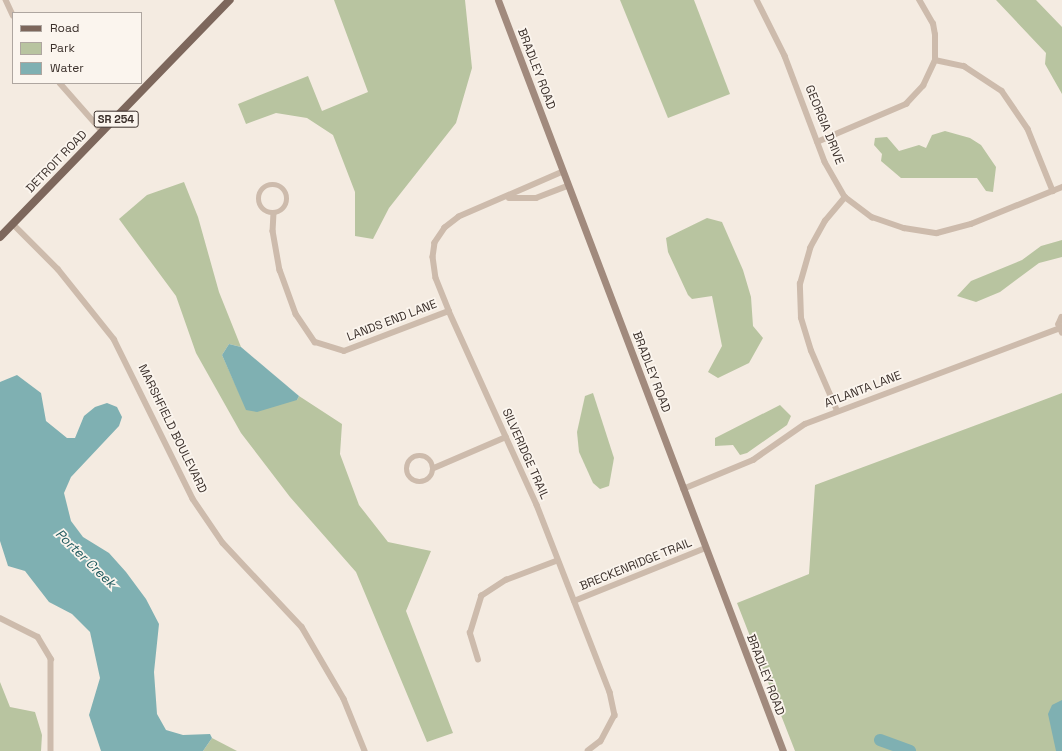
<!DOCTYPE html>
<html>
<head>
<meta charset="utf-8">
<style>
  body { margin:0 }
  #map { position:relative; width:1062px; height:751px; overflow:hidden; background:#f4ebe1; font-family:"Space Grotesk",sans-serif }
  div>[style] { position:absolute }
  .green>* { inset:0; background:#b8c4a0 }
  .water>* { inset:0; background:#7fb0b2 }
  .river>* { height:12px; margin:-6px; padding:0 6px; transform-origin:6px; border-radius:6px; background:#7fb0b2 }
  .street>* { height:5.5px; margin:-2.75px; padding:0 2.75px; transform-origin:2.75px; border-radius:2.75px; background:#cdbbac }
  .street>.ring { margin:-2.75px; padding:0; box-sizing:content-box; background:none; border:5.5px solid #cdbbac; border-radius:50% }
  .secondary>* { height:7px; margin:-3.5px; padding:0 3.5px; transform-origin:3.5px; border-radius:3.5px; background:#a18a7d }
  .primary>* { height:8px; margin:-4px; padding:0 4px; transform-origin:4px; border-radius:4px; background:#7d675c }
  span { translate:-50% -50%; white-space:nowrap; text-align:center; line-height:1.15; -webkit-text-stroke:3.5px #fbf5ee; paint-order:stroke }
  .shield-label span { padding:1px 3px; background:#fbf5ee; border:1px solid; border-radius:3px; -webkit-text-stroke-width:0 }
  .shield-label { font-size:11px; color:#3b302b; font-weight:700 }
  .street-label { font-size:12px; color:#3b302b }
  .water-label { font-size:13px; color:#1f5a5e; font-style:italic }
  .legend { position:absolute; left:12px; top:12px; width:130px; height:72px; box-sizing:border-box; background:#fbf5ee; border:1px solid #aea6a0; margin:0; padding:5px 7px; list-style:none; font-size:12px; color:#3b302b }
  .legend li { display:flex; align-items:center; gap:8px; height:20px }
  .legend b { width:20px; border:1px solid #aea6a0 }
</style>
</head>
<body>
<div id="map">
  <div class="green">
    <div style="clip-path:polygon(334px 0,465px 0,472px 68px,456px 123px,389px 208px,373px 239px,355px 236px,355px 192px,333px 135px,307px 118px,276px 113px,246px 124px,238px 104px,308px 76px,322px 111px,368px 92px)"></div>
    <div style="clip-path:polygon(620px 0,694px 0,730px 94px,668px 118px)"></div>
    <div style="clip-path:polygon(996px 0,1036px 0,1062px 27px,1062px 94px,1045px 64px,1046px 53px)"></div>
    <div style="clip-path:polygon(945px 131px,970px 138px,981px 145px,996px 167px,993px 192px,986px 191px,977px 178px,901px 178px,881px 161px,882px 154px,874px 145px,875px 138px,887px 137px,899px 151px,919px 145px,926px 148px,932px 135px)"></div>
    <div style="clip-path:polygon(184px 182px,198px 217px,219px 292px,241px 347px,229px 344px,222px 355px,241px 397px,297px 400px,299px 396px,342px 424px,340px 454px,359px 505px,388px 542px,431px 551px,406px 611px,453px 733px,427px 742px,356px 572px,290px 497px,241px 433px,196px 353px,176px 296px,119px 219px,147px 195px)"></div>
    <div style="clip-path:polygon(707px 218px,722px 222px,743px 270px,751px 297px,753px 326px,763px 338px,749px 363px,718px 378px,708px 372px,722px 346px,712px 296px,692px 299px,688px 295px,668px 252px,666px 238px)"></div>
    <div style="clip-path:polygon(1062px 240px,1062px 257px,1039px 263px,1000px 292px,976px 302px,957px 296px,971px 281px,1022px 260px,1041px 246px)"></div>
    <div style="clip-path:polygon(593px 393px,614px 458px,609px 486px,600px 489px,593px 483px,579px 452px,577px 432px,585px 396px)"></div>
    <div style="clip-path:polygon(1062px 393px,1062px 751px,795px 751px,737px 603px,809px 574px,815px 485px)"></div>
    <div style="clip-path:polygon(780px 405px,791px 416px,787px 425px,747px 453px,740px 455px,733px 445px,715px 446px,715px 438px)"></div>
    <div style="clip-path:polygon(0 682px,10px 707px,35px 712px,42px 735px,41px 751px,0 751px)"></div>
    <div style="clip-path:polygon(212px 738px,237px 751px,203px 751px)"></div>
  </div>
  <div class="water">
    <div style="clip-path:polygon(229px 344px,241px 347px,299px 396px,297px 400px,257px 412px,246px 410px,222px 355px)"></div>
    <div style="clip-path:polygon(17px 375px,41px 393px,46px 421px,67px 438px,75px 438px,84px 416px,95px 407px,107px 403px,117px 407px,122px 417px,119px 426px,71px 477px,64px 493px,71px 521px,83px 537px,109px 553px,126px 572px,146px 599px,159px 624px,154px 672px,157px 714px,166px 730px,183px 735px,210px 734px,212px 738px,203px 751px,101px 751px,89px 715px,100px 678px,90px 632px,72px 614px,49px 602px,25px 571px,8px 566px,0 541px,0 382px)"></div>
    <div style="clip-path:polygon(1062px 700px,1062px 751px,1056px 751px,1048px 714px,1052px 705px)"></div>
  </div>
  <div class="river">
    <div style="left:880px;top:740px;width:32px;rotate:20deg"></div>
  </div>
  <div class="street">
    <div style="left:6px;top:0;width:17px;rotate:65deg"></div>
    <div style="left:757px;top:0;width:63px;rotate:63.4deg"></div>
    <div style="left:785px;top:56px;width:113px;rotate:69.3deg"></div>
    <div style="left:825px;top:162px;width:40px;rotate:60.3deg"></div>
    <div style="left:845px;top:197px;width:34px;rotate:37deg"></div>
    <div style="left:872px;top:217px;width:34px;rotate:19deg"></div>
    <div style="left:904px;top:228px;width:33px;rotate:9deg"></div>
    <div style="left:937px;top:233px;width:35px;rotate:-15deg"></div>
    <div style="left:971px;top:224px;width:98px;rotate:-22.1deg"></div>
    <div style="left:935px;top:60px;width:30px;rotate:12deg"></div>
    <div style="left:964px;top:66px;width:45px;rotate:33.3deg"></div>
    <div style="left:1002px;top:91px;width:46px;rotate:55.6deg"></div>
    <div style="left:1028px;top:129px;width:67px;rotate:68deg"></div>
    <div style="left:60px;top:83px;width:65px;rotate:48.7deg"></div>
    <div style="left:817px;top:142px;width:97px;rotate:-23.1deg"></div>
    <div style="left:906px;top:104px;width:25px;rotate:-47deg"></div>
    <div style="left:923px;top:86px;width:29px;rotate:-65deg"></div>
    <div style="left:935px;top:60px;width:25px;rotate:-90deg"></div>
    <div style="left:935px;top:35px;width:11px;rotate:-100deg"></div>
    <div style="left:933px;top:24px;width:28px;rotate:-120deg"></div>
    <div style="left:563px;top:172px;width:113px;rotate:156.6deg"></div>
    <div style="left:459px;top:217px;width:18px;rotate:142deg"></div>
    <div style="left:445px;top:228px;width:18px;rotate:124deg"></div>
    <div style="left:435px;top:243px;width:14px;rotate:98deg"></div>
    <div style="left:433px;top:257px;width:21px;rotate:82deg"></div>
    <div style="left:436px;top:278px;width:35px;rotate:68deg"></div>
    <div style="left:449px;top:311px;width:213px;rotate:65.6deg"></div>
    <div style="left:537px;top:505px;width:201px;rotate:68.7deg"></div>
    <div style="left:610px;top:692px;width:24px;rotate:78deg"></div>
    <div style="left:615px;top:715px;width:30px;rotate:118deg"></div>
    <div style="left:601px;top:741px;width:16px;rotate:142deg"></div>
    <div class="ring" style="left:259px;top:185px;width:22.5px;height:22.5px"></div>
    <div style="left:509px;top:198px;width:27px"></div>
    <div style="left:536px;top:198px;width:34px;rotate:-21deg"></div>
    <div style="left:274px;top:213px;width:18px;rotate:93deg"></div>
    <div style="left:273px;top:231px;width:40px;rotate:80deg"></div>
    <div style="left:280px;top:270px;width:47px;rotate:70deg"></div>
    <div style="left:296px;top:314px;width:34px;rotate:56deg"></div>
    <div style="left:315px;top:342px;width:30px;rotate:17deg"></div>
    <div style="left:344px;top:351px;width:112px;rotate:-20.9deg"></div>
    <div style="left:13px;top:224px;width:64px;rotate:45deg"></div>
    <div style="left:58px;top:269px;width:90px;rotate:51.3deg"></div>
    <div style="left:114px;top:339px;width:178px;rotate:63.7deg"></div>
    <div style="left:193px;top:499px;width:53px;rotate:55.7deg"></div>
    <div style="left:223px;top:543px;width:115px;rotate:46.8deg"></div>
    <div style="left:302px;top:627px;width:83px;rotate:59.7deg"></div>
    <div style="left:344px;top:699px;width:56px;rotate:68deg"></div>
    <div style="left:1062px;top:317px;width:8px;rotate:113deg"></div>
    <div style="left:1059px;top:324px;width:9px;rotate:69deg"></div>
    <div style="left:837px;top:411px;width:65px;rotate:-113.4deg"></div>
    <div style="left:811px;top:351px;width:34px;rotate:-107deg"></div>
    <div style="left:801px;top:318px;width:34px;rotate:-92deg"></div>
    <div style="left:800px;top:284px;width:37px;rotate:-74deg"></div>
    <div style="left:810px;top:248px;width:31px;rotate:-61deg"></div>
    <div style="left:825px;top:221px;width:31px;rotate:-50deg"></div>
    <div class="ring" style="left:407px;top:456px;width:20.5px;height:20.5px"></div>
    <div style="left:434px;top:468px;width:78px;rotate:-23.3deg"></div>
    <div style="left:683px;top:489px;width:76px;rotate:-22.5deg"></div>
    <div style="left:753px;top:460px;width:63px;rotate:-34.7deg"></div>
    <div style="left:805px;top:424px;width:272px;rotate:-20.6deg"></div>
    <div style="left:574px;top:601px;width:142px;rotate:-21.9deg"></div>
    <div style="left:0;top:618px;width:42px;rotate:26.6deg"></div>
    <div style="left:38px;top:637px;width:26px;rotate:59deg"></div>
    <div style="left:51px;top:659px;width:92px;rotate:90deg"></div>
    <div style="left:478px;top:660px;width:28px;rotate:-107deg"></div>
    <div style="left:470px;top:633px;width:39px;rotate:-73deg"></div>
    <div style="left:481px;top:596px;width:30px;rotate:-33deg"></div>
    <div style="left:506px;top:580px;width:53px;rotate:-20.8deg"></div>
  </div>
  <div class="secondary">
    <div style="left:498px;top:0;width:803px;rotate:69.22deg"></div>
  </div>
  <div class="primary">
    <div style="left:0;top:237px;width:330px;rotate:-45.9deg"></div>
  </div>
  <div class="shield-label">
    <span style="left:116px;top:119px">SR 254</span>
  </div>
  <div class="street-label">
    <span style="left:536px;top:69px;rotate:69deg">BRADLEY ROAD</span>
    <span style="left:824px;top:125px;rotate:68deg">GEORGIA DRIVE</span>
    <span style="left:57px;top:162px;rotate:-46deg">DETROIT ROAD</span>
    <span style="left:392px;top:321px;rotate:-21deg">LANDS END LANE</span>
    <span style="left:651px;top:372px;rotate:69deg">BRADLEY ROAD</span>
    <span style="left:863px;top:390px;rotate:-21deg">ATLANTA LANE</span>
    <span style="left:172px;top:429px;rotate:64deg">MARSHFIELD BOULEVARD</span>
    <span style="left:525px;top:454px;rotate:66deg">SILVERIDGE TRAIL</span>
    <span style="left:636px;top:565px;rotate:-22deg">BRECKENRIDGE TRAIL</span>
    <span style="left:765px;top:675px;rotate:69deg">BRADLEY ROAD</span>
  </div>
  <div class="water-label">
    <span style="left:85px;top:559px;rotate:44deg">Porter Creek</span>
  </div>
  <ul class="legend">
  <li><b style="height:5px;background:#7d675c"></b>Road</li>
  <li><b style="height:11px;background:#b8c4a0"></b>Park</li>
  <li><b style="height:11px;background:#7fb0b2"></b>Water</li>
  </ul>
</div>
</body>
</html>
